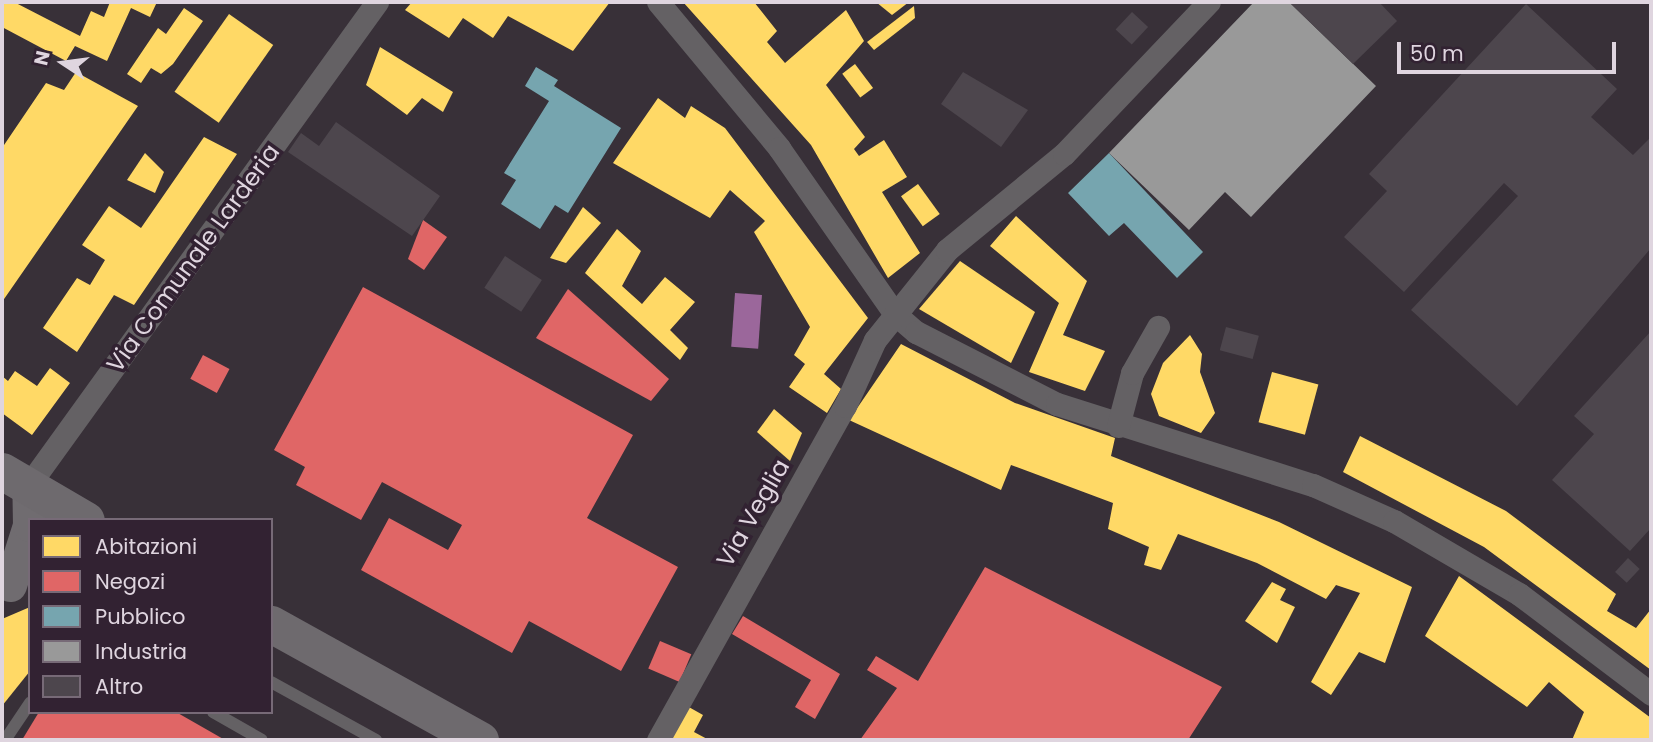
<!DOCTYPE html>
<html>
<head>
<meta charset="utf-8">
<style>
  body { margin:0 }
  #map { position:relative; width:1653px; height:742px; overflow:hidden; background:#383038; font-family:Poppins,sans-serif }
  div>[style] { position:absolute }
  .water>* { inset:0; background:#9b679b; transform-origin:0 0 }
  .homes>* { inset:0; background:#ffd966; transform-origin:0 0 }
  .shops>* { inset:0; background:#e06666; transform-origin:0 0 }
  .public>* { inset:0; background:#76a5af }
  .industry>* { inset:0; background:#999 }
  .building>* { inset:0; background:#4d464d; transform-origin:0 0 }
  .lane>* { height:12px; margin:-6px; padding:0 6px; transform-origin:6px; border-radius:6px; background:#646164 }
  .street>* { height:23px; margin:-11.5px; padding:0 11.5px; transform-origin:11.5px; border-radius:11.5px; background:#646164 }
  .secondary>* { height:33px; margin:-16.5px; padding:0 16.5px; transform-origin:16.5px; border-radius:16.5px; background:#706c70 }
  .primary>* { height:37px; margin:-18.5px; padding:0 18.5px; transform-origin:18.5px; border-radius:18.5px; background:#6e6a6e }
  span { translate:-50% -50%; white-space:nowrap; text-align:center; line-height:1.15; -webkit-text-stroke:7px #322232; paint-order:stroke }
  .street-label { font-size:24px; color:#dfd5df }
  .frame { position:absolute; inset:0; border:4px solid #dfd5df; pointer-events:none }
  .legend { position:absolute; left:28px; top:518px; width:245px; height:196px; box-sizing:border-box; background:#322232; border:2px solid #776a77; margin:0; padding:9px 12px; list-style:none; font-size:21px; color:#dfd5df }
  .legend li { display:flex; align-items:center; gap:14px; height:35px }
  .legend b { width:35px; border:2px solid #776a77 }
  .north { position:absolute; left:28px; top:28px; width:70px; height:70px; -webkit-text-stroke:5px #322232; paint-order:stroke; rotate:283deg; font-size:19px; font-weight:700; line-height:28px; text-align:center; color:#dfd5df }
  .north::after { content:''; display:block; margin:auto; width:24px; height:32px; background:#dfd5df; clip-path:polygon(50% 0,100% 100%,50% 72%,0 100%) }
  .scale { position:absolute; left:1397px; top:42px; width:219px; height:32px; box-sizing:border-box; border:4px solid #dfd5df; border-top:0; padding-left:9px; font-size:21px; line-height:24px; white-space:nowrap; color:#dfd5df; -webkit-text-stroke:5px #322232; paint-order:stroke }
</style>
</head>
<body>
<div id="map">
  <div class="water">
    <div style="left:735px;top:293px;width:27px;height:54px;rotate:4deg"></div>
  </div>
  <div class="homes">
    <div style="clip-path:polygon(2px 2px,14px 2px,80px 36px,91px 11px,104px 17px,110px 2px,157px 2px,150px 17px,131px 8px,107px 61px,75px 46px,66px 61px,2px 27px)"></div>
    <div style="clip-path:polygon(412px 2px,610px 2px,573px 51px,508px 16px,493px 38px,463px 18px,449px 38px,405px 10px)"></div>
    <div style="clip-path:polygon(683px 2px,754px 2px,777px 31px,767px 42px,785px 63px,846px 10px,864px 41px,826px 85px,865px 137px,854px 149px,859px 156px,884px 140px,907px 177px,882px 192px,920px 253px,888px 278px,811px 145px)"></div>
    <div style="clip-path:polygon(876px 2px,909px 2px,892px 15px)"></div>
    <div style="clip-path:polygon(914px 6px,915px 18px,874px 50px,867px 42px)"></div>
    <div style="clip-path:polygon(184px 8px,203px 21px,173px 64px,161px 74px,151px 68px,141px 83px,127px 74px,158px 28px,166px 34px)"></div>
    <div style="left:229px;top:14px;width:54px;height:95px;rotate:35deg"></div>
    <div style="clip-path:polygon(380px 47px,453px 92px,443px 112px,422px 98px,407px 115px,366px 85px)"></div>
    <div style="left:855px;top:64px;width:30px;height:16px;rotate:53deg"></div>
    <div style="clip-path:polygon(76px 72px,138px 106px,2px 302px,2px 148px,46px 83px,64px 90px)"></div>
    <div style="clip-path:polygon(658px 98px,685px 118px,691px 106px,725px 128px,868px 318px,824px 374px,841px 389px,827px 413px,789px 387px,805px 364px,794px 355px,810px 327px,754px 232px,765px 221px,730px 190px,710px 218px,613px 163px)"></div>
    <div style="clip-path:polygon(204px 137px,237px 154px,134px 305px,114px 295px,77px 352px,43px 328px,77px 278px,90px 285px,105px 260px,82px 245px,109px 206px,141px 228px)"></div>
    <div style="clip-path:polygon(145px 153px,164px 172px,155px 193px,127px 180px)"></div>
    <div style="left:918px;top:184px;width:37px;height:21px;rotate:54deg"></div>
    <div style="clip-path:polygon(583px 207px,601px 223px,566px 263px,550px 258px)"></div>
    <div style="clip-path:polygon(1016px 216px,1087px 281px,1063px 335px,1105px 351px,1085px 391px,1029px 372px,1059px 303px,990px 246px)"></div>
    <div style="clip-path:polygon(617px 229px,641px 251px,622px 286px,642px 304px,665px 277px,695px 302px,670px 330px,688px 348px,680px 360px,585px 273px)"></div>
    <div style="clip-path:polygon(960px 261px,1035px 312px,1011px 363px,919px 309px)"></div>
    <div style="clip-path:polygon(1190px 335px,1202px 354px,1200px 372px,1215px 413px,1201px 433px,1159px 416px,1151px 394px,1163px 363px)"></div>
    <div style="clip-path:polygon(901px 344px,1015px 403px,1115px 438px,1111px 456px,1279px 522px,1412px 587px,1385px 663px,1359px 652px,1331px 695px,1311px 682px,1360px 593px,1336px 585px,1326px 599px,1257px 563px,1178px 534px,1161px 570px,1144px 565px,1149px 547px,1108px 529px,1113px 503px,1011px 465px,1001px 490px,849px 420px)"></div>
    <div style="clip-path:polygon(50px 368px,70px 383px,32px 435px,2px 413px,2px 376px,8px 381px,15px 371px,37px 386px)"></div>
    <div style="left:1272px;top:372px;width:48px;height:52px;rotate:15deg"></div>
    <div style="clip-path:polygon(774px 409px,802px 433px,790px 461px,757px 432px)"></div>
    <div style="clip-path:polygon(1360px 436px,1506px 511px,1616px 594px,1607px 611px,1636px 628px,1651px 609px,1651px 670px,1484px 547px,1343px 472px)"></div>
    <div style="clip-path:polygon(1459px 576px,1651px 718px,1651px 740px,1572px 740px,1584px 712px,1549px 682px,1527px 707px,1425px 636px)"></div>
    <div style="clip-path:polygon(1272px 582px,1286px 589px,1280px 600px,1295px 607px,1277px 643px,1245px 621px)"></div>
    <div style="clip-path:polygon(30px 607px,30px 671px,2px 706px,2px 619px)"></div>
    <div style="clip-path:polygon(687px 706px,703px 715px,694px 732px,709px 740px,668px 740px)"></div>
  </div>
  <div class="shops">
    <div style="clip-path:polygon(423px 220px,447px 237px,424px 270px,408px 259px)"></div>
    <div style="clip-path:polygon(363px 287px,633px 435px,587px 518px,678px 567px,621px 671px,529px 621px,512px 653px,361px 570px,389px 518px,448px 550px,462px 525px,382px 482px,361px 520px,296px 485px,305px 467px,274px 450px)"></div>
    <div style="clip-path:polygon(568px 289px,669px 379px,651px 401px,536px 338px)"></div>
    <div style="left:203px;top:355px;width:30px;height:27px;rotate:28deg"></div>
    <div style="clip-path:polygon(985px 567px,1222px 687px,1188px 740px,860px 740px,897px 688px,867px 670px,876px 656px,918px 681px)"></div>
    <div style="clip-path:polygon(743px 616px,840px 674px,815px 719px,795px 707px,811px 680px,732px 634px)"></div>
    <div style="left:660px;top:641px;width:34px;height:30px;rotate:23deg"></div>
    <div style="clip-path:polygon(39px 712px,176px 712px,225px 740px,22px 740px)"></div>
  </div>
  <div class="public">
    <div style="clip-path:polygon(536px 67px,558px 80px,554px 86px,621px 128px,568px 213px,555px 205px,540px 229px,501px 204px,516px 180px,504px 173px,549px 101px,525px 86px)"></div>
    <div style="clip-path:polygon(1109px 153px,1203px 252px,1177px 278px,1124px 223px,1109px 236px,1068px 193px)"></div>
  </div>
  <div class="industry">
    <div style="clip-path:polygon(1254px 2px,1289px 2px,1376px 86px,1251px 217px,1225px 192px,1189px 230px,1109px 153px)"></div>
  </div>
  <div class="building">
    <div style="clip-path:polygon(1289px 2px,1379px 2px,1397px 21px,1353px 64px)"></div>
    <div style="clip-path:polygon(1526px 4px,1617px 89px,1591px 117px,1633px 155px,1651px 137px,1651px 248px,1517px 406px,1411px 310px,1518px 196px,1504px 183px,1404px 292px,1344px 237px,1387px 191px,1369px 174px)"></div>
    <div style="left:1132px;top:12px;width:22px;height:24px;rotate:43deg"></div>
    <div style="clip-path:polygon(963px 72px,1028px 110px,1001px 147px,941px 104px)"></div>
    <div style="clip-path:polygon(336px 122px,440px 196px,412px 236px,288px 152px,301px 133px,319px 146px)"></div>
    <div style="left:505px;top:256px;width:44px;height:38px;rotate:33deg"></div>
    <div style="left:1226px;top:327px;width:34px;height:24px;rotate:15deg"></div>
    <div style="clip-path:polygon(1651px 331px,1651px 528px,1630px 551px,1552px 480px,1594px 434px,1574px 416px)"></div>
    <div style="left:1628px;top:558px;width:16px;height:19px;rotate:43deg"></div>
  </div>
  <div class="lane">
    <div style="left:271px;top:682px;width:120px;rotate:28.9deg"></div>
    <div style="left:213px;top:712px;width:56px;rotate:29.7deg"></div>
    <div style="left:5px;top:740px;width:45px;rotate:-56deg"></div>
  </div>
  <div class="street">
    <div style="left:658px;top:2px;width:190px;rotate:50.3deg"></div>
    <div style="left:779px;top:148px;width:203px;rotate:55.1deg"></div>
    <div style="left:895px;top:314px;width:28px;rotate:41deg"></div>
    <div style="left:916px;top:332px;width:158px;rotate:27.1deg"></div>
    <div style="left:1057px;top:404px;width:269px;rotate:17.6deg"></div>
    <div style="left:1313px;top:485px;width:89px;rotate:24deg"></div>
    <div style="left:1394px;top:521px;width:145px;rotate:30.3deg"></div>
    <div style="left:1519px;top:594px;width:166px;rotate:37.1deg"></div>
    <div style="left:1118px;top:426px;width:55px;rotate:-75.2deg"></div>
    <div style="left:1132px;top:373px;width:53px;rotate:-60.5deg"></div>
    <div style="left:28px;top:486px;width:597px;rotate:-54.21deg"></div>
    <div style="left:658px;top:740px;width:383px;rotate:-60.8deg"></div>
    <div style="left:845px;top:406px;width:72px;rotate:-65.6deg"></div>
    <div style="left:875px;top:340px;width:115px;rotate:-51.3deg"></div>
    <div style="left:947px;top:250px;width:151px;rotate:-39.4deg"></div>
    <div style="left:1064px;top:154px;width:210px;rotate:-46.4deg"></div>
  </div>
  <div class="secondary">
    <div style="left:10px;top:585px;width:63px;rotate:-72.4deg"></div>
    <div style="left:29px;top:525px;width:39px;rotate:-91deg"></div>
  </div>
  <div class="primary">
    <div style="left:2px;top:471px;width:97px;rotate:30.3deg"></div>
    <div style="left:271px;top:624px;width:239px;rotate:29deg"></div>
  </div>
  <div class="street-label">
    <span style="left:193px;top:258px;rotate:-54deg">Via Comunale Larderia</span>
    <span style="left:753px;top:513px;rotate:-60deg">Via Veglia</span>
  </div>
  <div class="frame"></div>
  <ul class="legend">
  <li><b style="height:19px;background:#ffd966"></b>Abitazioni</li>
  <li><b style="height:19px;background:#e06666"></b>Negozi</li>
  <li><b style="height:19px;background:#76a5af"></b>Pubblico</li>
  <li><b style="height:19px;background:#999"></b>Industria</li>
  <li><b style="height:19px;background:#4d464d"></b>Altro</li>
  </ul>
  <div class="north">N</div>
  <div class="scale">50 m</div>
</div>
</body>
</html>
